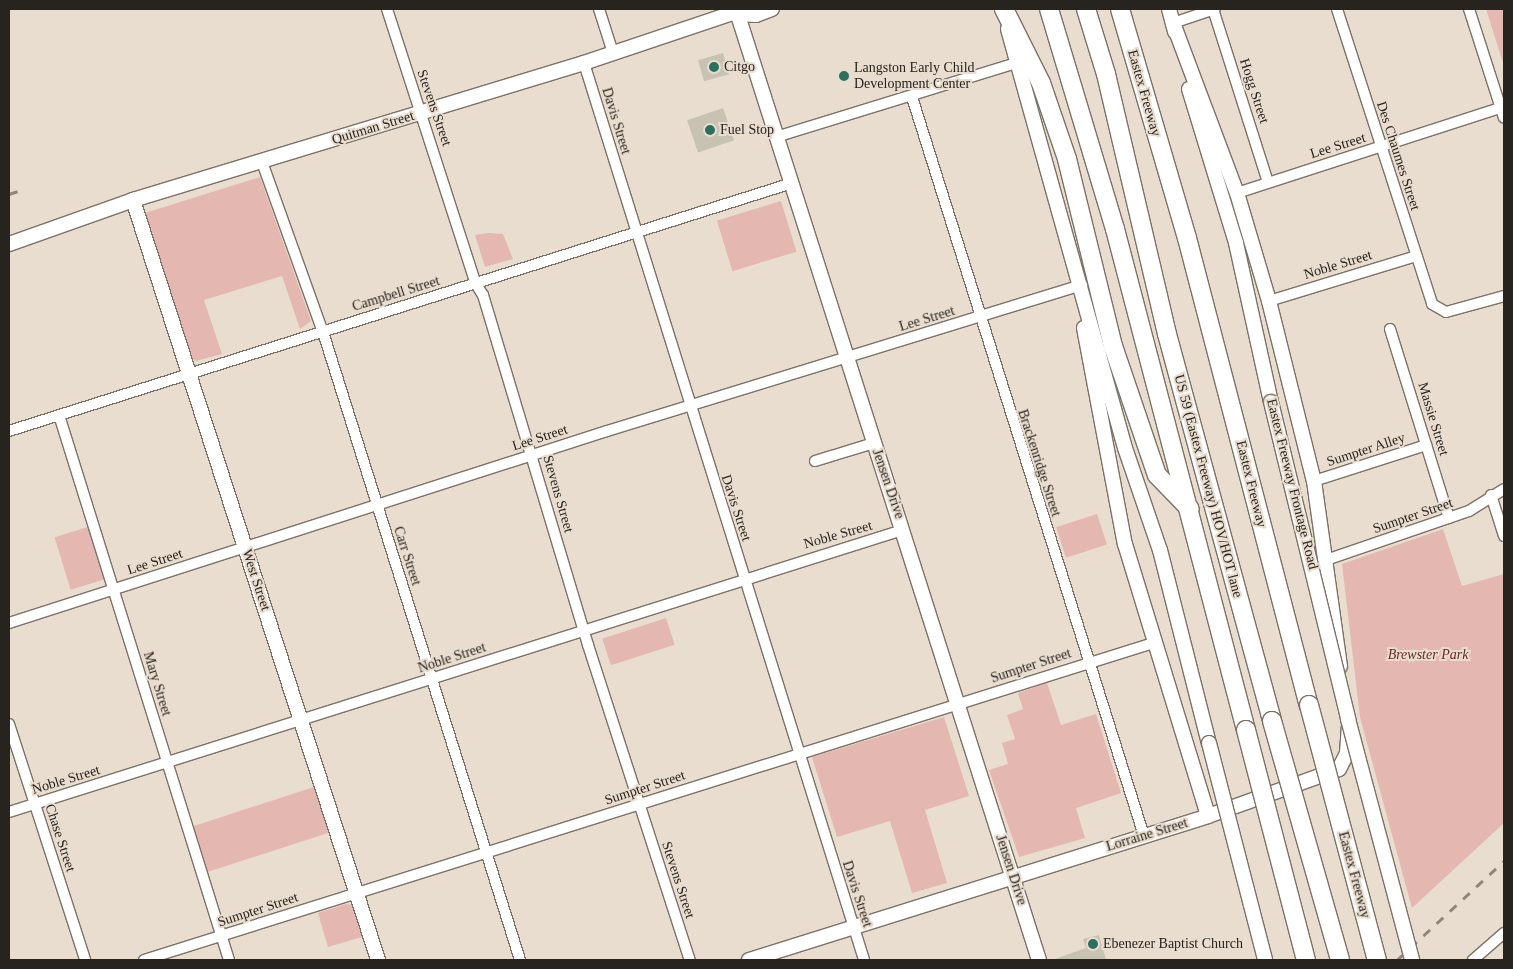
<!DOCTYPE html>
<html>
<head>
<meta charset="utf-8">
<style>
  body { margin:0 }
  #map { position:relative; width:1513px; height:969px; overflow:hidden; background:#e9ddcf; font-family:"Times New Roman",serif }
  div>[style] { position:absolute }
  .green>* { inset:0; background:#e4b7b0; transform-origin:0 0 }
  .building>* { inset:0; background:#c7c2b2; transform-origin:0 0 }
  .roads { filter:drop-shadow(1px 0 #7c7165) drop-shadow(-1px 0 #7c7165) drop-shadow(0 1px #7c7165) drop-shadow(0 -1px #7c7165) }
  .street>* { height:10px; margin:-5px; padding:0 5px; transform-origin:5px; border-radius:5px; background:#fff }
  .secondary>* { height:14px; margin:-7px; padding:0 7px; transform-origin:7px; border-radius:7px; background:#fff }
  .highway>* { height:18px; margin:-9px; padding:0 9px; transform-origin:9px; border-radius:9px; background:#fff }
  .rail>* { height:3px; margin-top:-1.5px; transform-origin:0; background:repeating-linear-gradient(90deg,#8e857c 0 9px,transparent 0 18px) }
  .bridges { filter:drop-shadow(1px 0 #7c7165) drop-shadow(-1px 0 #7c7165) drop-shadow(0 1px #7c7165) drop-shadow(0 -1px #7c7165) }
  .secondary-bridge>* { height:14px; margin:-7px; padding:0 7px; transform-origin:7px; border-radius:7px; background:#fff }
  .highway-bridge>* { height:18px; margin:-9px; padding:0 9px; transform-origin:9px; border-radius:9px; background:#fff }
  .dots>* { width:14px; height:14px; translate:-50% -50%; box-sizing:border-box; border:2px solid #e9ddcf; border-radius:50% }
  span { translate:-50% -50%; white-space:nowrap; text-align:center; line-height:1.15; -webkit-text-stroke:4px #e9ddcf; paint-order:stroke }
  .poi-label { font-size:14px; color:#27231e }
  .left { translate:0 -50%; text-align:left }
  .street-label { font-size:14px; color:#27231e }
  .park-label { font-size:14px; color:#692921; font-style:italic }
  .frame { position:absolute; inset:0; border:10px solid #27231e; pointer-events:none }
</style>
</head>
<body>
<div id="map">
  <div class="green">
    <div style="clip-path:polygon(1486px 9px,1504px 9px,1504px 66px)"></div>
    <div style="clip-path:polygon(260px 177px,311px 321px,300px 329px,282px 276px,204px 300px,222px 354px,196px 361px,192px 358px,145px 213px)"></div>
    <div style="left:781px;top:201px;width:53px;height:67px;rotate:73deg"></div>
    <div style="clip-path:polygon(488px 233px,503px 234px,513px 259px,485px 267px,475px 235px)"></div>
    <div style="left:1097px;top:514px;width:32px;height:43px;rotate:72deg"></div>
    <div style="left:88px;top:527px;width:55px;height:35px;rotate:73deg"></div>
    <div style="clip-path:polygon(1443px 529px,1462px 586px,1504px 574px,1504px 823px,1412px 908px,1360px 717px,1342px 564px)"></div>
    <div style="left:666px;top:618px;width:28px;height:67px;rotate:72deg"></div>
    <div style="clip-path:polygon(1047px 683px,1061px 725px,1096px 714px,1121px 793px,1076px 808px,1085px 838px,1019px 857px,989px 770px,1008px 764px,1002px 743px,1015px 739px,1007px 715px,1023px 709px,1018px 693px)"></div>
    <div style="clip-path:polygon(944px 717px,969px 796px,925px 810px,947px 883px,912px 893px,890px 821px,837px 837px,812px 757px)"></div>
    <div style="left:317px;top:786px;width:48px;height:130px;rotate:72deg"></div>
    <div style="clip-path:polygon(346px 904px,352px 905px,362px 937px,328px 947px,318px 913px)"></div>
  </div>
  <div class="building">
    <div style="left:723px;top:53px;width:22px;height:26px;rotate:74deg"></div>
    <div style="left:723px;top:108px;width:34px;height:38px;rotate:71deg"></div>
    <div style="clip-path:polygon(1099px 935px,1106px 960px,1052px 960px,1086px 948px,1083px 939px)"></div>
  </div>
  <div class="roads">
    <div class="street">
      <div style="left:387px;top:9px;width:289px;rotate:72.1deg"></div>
      <div style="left:476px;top:284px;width:13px;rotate:58deg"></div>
      <div style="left:483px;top:295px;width:365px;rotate:73.3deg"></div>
      <div style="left:588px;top:645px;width:331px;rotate:72.1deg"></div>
      <div style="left:599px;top:9px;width:46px;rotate:72.3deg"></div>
      <div style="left:1213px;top:9px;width:182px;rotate:72.4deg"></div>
      <div style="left:1337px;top:9px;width:310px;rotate:72.1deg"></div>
      <div style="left:1432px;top:304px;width:16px;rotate:30deg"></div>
      <div style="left:1446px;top:312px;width:60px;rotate:-15.4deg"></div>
      <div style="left:1469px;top:9px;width:114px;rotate:72.2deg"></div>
      <div style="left:1173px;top:23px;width:44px;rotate:-18.4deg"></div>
      <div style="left:584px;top:63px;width:940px;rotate:72.66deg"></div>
      <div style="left:912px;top:97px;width:775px;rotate:72.57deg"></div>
      <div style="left:779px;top:136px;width:249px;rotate:-17.1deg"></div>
      <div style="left:262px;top:162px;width:181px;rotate:70.3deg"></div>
      <div style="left:323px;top:332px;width:658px;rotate:72.58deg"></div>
      <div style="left:1237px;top:193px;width:281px;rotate:-17.9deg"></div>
      <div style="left:1269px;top:301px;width:154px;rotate:-17deg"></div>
      <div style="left:1390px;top:329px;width:198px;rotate:72.7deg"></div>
      <div style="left:59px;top:415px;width:571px;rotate:72.68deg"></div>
      <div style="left:9px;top:431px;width:821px;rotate:-17.57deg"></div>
      <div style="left:815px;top:461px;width:62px;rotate:-17deg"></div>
      <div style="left:1314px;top:481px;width:118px;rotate:-17.8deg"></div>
      <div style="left:1491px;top:495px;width:43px;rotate:72.4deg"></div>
      <div style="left:1326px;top:560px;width:151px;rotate:-18.9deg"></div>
      <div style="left:1469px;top:511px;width:41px;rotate:-32.2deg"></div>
      <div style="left:9px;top:623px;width:628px;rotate:-17.8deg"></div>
      <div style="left:607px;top:431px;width:497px;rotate:-17.1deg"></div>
      <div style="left:9px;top:724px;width:248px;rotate:72.1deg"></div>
      <div style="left:9px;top:812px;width:937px;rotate:-17.51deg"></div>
      <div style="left:144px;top:960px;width:1058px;rotate:-17.44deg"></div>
      <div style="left:1473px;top:960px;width:41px;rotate:-41.1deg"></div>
    </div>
    <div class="secondary">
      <div style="left:736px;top:9px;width:998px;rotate:72.33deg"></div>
      <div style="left:1169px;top:9px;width:24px;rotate:75deg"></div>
      <div style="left:737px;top:14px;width:19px;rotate:3deg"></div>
      <div style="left:756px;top:15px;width:17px;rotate:-21deg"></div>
      <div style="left:1173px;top:23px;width:182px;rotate:69.4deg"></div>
      <div style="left:1237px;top:193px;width:113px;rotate:73.5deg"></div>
      <div style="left:1269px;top:301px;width:186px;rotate:76deg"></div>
      <div style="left:1314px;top:481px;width:187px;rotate:82deg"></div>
      <div style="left:1008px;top:29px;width:435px;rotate:74.4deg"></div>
      <div style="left:1125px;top:448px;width:108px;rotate:71.1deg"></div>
      <div style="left:1160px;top:550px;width:199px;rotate:75.8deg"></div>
      <div style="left:1189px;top:89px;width:161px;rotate:73deg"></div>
      <div style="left:1236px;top:243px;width:163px;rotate:77.6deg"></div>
      <div style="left:133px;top:200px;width:799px;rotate:72.13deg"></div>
      <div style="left:9px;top:244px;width:132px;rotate:-19.5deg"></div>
      <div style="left:133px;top:200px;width:471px;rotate:-16.9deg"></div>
      <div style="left:584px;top:63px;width:169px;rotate:-18.6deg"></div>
      <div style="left:1084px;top:328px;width:220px;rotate:79.3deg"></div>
      <div style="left:1125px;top:544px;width:284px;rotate:73deg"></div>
      <div style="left:749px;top:960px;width:481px;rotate:-17.4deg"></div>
      <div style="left:1208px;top:816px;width:139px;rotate:-19.7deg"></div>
      <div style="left:1339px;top:769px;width:18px;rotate:-63deg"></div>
      <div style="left:1347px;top:753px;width:26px;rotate:-86deg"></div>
    </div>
    <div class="highway">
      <div style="left:1004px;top:9px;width:83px;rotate:63.4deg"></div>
      <div style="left:1041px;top:83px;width:80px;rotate:71.1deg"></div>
      <div style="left:1067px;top:159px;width:193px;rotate:76.2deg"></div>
      <div style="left:1113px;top:346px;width:136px;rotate:71.2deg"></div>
      <div style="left:1157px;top:475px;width:47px;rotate:45.9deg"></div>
      <div style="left:1049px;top:9px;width:230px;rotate:73.3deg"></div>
      <div style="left:1115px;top:229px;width:518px;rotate:75.35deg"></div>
      <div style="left:1086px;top:9px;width:68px;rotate:72.9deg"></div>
      <div style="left:1106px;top:74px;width:267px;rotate:76.8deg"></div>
      <div style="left:1167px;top:334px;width:401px;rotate:74.8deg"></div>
      <div style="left:1120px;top:9px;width:239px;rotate:73.7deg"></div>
      <div style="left:1187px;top:238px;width:483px;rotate:75.4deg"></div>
    </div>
  </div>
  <div class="rail">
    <div style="left:9px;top:194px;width:13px;rotate:-18deg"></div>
    <div style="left:1397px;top:960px;width:146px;rotate:-42.8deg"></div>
  </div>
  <div class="bridges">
    <div class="secondary-bridge">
      <div style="left:1271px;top:402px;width:326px;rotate:76.3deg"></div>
      <div style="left:1348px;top:719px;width:249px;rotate:75.1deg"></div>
      <div style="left:1209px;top:743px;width:224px;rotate:75.5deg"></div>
    </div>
    <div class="highway-bridge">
      <div style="left:1309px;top:705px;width:264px;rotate:75.1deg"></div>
      <div style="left:1272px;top:721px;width:248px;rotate:74.1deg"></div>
      <div style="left:1246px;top:730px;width:238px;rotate:75.4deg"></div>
    </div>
  </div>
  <div class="dots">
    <div style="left:714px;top:67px;background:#2b6f60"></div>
    <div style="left:844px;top:76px;background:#2b6f60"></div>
    <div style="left:710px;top:130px;background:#2b6f60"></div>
    <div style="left:1093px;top:944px;background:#2b6f60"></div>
  </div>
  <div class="poi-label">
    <span class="left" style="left:724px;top:67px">Citgo</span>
    <span class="left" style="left:854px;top:76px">Langston Early Child<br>Development Center</span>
    <span class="left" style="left:720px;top:130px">Fuel Stop</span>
    <span class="left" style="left:1103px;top:944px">Ebenezer Baptist Church</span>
  </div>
  <div class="street-label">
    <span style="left:1254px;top:91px;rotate:72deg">Hogg Street</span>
    <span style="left:1144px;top:93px;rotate:74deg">Eastex Freeway</span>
    <span style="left:434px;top:108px;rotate:71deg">Stevens Street</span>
    <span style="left:616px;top:121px;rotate:73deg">Davis Street</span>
    <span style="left:373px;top:128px;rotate:-17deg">Quitman Street</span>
    <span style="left:1338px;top:146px;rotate:-17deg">Lee Street</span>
    <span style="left:1398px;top:156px;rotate:72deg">Des Chaumes Street</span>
    <span style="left:1338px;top:265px;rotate:-17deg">Noble Street</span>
    <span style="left:396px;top:294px;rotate:-17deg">Campbell Street</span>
    <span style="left:927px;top:319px;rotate:-17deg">Lee Street</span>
    <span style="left:1433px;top:419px;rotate:73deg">Massie Street</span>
    <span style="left:540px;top:438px;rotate:-18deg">Lee Street</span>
    <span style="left:1366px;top:450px;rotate:-18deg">Sumpter Alley</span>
    <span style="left:1039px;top:463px;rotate:72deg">Brackenridge Street</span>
    <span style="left:888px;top:484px;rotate:71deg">Jensen Drive</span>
    <span style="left:1251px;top:484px;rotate:76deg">Eastex Freeway</span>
    <span style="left:1292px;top:484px;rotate:76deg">Eastex Freeway Frontage Road</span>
    <span style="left:1208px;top:486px;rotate:75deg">US 59 (Eastex Freeway) HOV/HOT lane</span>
    <span style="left:558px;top:494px;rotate:74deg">Stevens Street</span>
    <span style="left:736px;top:508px;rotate:72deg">Davis Street</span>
    <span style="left:1413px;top:516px;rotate:-19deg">Sumpter Street</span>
    <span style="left:838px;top:535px;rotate:-16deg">Noble Street</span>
    <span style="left:407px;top:556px;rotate:72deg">Carr Street</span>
    <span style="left:155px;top:562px;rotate:-18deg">Lee Street</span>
    <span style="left:256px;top:580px;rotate:72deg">West Street</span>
    <span style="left:452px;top:658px;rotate:-18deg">Noble Street</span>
    <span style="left:1031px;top:666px;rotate:-18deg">Sumpter Street</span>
    <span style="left:157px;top:684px;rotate:73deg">Mary Street</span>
    <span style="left:66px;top:780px;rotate:-17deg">Noble Street</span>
    <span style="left:645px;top:788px;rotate:-18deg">Sumpter Street</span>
    <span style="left:1147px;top:835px;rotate:-17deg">Lorraine Street</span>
    <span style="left:60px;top:838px;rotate:72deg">Chase Street</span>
    <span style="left:1011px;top:870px;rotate:72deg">Jensen Drive</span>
    <span style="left:1354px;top:875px;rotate:75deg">Eastex Freeway</span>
    <span style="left:678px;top:880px;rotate:72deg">Stevens Street</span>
    <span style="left:857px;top:894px;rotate:72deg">Davis Street</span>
    <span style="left:258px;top:910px;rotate:-18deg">Sumpter Street</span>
  </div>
  <div class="park-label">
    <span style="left:1428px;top:655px">Brewster Park</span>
  </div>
  <div class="frame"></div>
</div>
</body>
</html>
